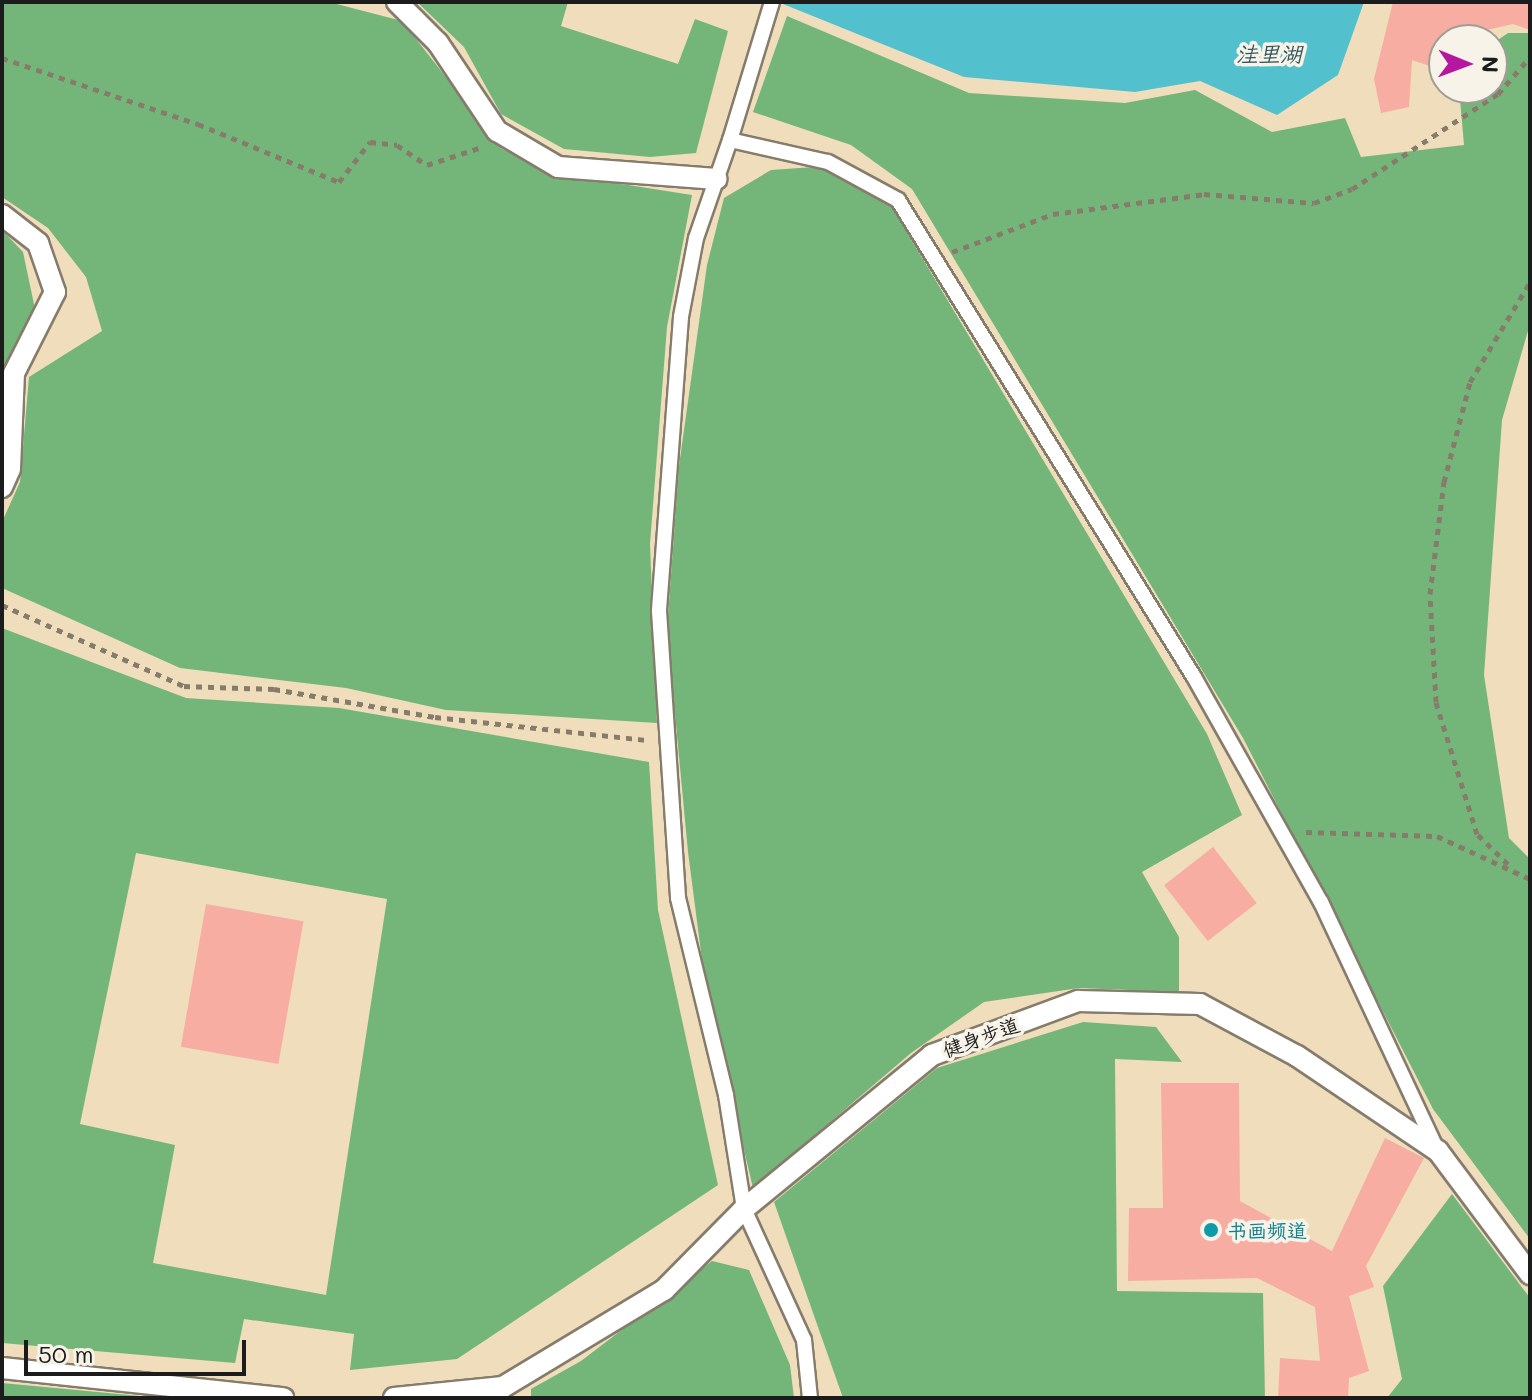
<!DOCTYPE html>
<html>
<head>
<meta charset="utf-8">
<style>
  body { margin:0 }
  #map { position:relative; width:1532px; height:1400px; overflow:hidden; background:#efddbc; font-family:Mali,"LXGW WenKai TC",sans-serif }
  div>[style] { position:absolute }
  .forest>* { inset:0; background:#74b679 }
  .water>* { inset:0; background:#53c0cd }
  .building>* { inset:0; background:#f8ada3; transform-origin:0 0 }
  .path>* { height:5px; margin-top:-2.5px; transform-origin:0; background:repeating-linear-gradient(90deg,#867c6c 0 6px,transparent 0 12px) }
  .roads { filter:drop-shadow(2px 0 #867c6c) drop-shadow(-2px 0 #867c6c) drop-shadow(0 2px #867c6c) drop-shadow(0 -2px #867c6c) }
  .service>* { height:14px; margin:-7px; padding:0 7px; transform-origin:7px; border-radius:7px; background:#fff }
  .pedestrian>* { height:20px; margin:-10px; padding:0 10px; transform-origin:10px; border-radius:10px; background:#fff }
  .dots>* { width:22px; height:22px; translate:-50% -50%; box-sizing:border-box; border:4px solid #f7f3e8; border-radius:50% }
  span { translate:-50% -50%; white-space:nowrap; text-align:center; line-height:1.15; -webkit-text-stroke:7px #f7f3e8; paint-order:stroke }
  .street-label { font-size:20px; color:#1c1c1c }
  .culture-label { font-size:20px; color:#0d838f }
  .left { translate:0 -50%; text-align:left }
  .water-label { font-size:22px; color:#2f555a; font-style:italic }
  .frame { position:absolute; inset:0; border:4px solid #1c1c1c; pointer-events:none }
  .north { position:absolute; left:1428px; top:24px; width:80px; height:80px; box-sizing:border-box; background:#f7f3e8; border:2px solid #9f9d96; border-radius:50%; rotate:91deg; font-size:22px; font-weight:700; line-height:32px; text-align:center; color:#1c1c1c }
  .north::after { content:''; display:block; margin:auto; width:28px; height:36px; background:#b5179e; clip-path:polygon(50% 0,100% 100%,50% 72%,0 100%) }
  .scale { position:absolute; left:24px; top:1340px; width:222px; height:36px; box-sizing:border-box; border:4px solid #1c1c1c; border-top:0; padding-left:10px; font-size:24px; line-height:28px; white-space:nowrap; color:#1c1c1c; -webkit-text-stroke:6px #f7f3e8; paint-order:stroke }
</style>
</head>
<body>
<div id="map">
  <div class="forest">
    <div style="clip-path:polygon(2px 2px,329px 2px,402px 21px,502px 149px,577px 177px,692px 195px,667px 327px,650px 544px,657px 723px,446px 710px,346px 688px,180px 668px,2px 588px,2px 522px,20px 482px,29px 377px,102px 331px,86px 277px,48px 228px,2px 197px)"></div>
    <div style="clip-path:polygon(417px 2px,568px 2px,561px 26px,678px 64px,695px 19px,728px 31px,696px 153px,650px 157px,564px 149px,501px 114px,464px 47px)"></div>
    <div style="clip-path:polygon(787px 16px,969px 93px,1125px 103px,1195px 90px,1272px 132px,1345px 118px,1361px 157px,1464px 145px,1459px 88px,1492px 88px,1492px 44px,1508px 33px,1530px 33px,1530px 324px,1502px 420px,1484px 675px,1509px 838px,1530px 859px,1530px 1239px,1433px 1109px,1243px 738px,912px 189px,851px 145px,753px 112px)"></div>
    <div style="clip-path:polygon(828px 166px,890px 204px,1207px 734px,1242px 815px,1142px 872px,1179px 937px,1179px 992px,1079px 988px,984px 1002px,911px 1053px,753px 1188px,705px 983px,688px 852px,667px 629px,679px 466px,707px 265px,724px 198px,771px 170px)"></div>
    <div style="clip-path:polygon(2px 230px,23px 252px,35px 309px,2px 370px)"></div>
    <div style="clip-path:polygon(evenodd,2px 628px,186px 698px,339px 708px,649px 762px,658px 910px,718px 1185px,457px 1359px,350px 1370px,354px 1334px,244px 1319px,235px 1363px,2px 1343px,2px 628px,136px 853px,387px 899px,326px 1295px,153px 1263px,175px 1145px,80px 1124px,136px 853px)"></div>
    <div style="clip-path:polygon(1083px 1022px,1156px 1027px,1182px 1062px,1115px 1059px,1117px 1291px,1263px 1293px,1265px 1398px,843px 1398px,774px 1202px,937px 1068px)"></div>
    <div style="clip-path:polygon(1452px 1194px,1530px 1298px,1530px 1398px,1387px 1398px,1402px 1379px,1383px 1286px)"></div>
    <div style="clip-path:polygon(712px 1261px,749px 1270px,790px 1365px,794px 1398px,531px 1398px,531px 1389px,581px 1361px)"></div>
    <div style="clip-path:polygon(2px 1383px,161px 1398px,2px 1398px)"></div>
  </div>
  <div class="water">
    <div style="clip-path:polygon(778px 2px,1364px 2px,1338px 75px,1277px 115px,1200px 81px,1135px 92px,964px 77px)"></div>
  </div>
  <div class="building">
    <div style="clip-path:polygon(1393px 2px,1530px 2px,1530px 30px,1513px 24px,1444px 40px,1444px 71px,1412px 60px,1409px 107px,1381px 113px,1374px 79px)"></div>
    <div style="left:1213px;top:847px;width:71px;height:62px;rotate:52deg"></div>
    <div style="left:206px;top:904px;width:99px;height:145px;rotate:10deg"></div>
    <div style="clip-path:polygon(1161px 1083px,1239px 1083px,1240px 1201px,1332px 1251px,1385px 1138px,1424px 1158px,1366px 1266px,1374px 1287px,1349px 1296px,1369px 1371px,1349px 1378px,1348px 1398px,1278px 1398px,1280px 1358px,1320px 1361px,1315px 1307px,1257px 1278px,1128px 1281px,1129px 1208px,1163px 1208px)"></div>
  </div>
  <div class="path">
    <div style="left:2px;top:58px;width:207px;rotate:18.6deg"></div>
    <div style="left:198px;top:124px;width:152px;rotate:22.4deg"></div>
    <div style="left:339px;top:182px;width:51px;rotate:-52.2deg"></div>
    <div style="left:370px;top:142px;width:27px;rotate:6deg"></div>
    <div style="left:397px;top:145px;width:36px;rotate:34deg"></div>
    <div style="left:427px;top:165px;width:55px;rotate:-18.1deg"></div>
    <div style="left:952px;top:252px;width:108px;rotate:-20.6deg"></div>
    <div style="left:1053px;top:214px;width:152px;rotate:-7.5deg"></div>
    <div style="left:1204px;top:194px;width:110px;rotate:4.7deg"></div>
    <div style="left:1314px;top:203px;width:40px;rotate:-20.2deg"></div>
    <div style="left:1352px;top:189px;width:174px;rotate:-33.1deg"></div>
    <div style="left:1498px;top:94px;width:49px;rotate:-49.1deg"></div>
    <div style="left:2px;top:605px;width:199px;rotate:24deg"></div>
    <div style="left:184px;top:686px;width:90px;rotate:1.9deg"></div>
    <div style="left:274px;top:689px;width:163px;rotate:9.9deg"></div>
    <div style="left:435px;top:717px;width:214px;rotate:6.2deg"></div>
    <div style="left:1306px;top:832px;width:131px;rotate:1.7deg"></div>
    <div style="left:1437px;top:836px;width:102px;rotate:24.8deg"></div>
    <div style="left:1508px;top:864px;width:43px;rotate:-135.9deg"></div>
    <div style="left:1477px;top:834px;width:138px;rotate:-107.3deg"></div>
    <div style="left:1436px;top:702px;width:108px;rotate:-93.2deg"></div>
    <div style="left:1430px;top:594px;width:113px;rotate:-82.9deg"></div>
    <div style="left:1444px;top:482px;width:103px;rotate:-75.4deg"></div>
    <div style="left:1470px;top:382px;width:117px;rotate:-59deg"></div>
  </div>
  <div class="roads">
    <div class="service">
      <div style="left:772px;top:2px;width:144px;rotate:106.9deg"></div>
      <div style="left:730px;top:140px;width:100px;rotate:12.7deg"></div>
      <div style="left:828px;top:162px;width:80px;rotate:28.5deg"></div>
      <div style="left:898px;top:200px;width:561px;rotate:58.18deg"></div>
      <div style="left:1194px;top:677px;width:258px;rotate:60.6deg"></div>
      <div style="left:1321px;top:902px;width:272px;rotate:64.9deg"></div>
      <div style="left:730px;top:140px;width:104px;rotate:109.1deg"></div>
      <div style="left:696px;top:238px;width:80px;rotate:100.8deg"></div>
      <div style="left:681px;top:317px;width:295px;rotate:94.3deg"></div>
      <div style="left:659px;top:611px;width:288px;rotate:86.2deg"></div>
      <div style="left:678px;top:898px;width:203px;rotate:76.3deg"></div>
      <div style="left:726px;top:1095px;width:115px;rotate:81deg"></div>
      <div style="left:744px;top:1209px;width:144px;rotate:65.4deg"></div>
      <div style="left:804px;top:1340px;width:58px;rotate:84.1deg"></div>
    </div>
    <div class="pedestrian">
      <div style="left:397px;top:2px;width:58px;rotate:45deg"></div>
      <div style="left:438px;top:43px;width:106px;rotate:56.2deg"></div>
      <div style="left:497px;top:131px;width:71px;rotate:30.5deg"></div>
      <div style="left:558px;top:167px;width:159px;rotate:4.3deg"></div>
      <div style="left:2px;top:215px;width:46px;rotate:37.9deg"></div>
      <div style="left:38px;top:243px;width:52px;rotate:70.9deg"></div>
      <div style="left:55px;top:292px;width:91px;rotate:116.8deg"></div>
      <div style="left:14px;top:373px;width:96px;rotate:92.4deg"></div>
      <div style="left:10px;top:469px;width:20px;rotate:114deg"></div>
      <div style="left:2px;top:1368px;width:283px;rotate:6.1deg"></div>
      <div style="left:394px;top:1398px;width:110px;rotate:-5.8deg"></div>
      <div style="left:503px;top:1387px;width:188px;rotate:-31.1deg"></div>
      <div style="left:664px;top:1290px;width:114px;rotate:-45.4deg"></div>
      <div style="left:744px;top:1209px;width:243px;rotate:-39.3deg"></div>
      <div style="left:932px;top:1055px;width:156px;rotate:-20.3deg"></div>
      <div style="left:1078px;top:1001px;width:122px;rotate:1.4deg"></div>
      <div style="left:1200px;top:1004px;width:110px;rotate:28.2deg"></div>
      <div style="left:1297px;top:1056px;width:170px;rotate:34deg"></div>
      <div style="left:1438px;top:1151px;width:154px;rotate:53.2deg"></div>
    </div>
  </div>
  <div class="dots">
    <div style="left:1211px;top:1230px;background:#0f9aa8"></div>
  </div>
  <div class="street-label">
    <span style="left:981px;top:1037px;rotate:-20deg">健身步道</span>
  </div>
  <div class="culture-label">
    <span class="left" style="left:1227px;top:1230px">书画频道</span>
  </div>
  <div class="water-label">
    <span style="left:1269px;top:54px">洼里湖</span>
  </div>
  <div class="frame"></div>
  <div class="north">N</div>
  <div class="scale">50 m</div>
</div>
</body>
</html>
